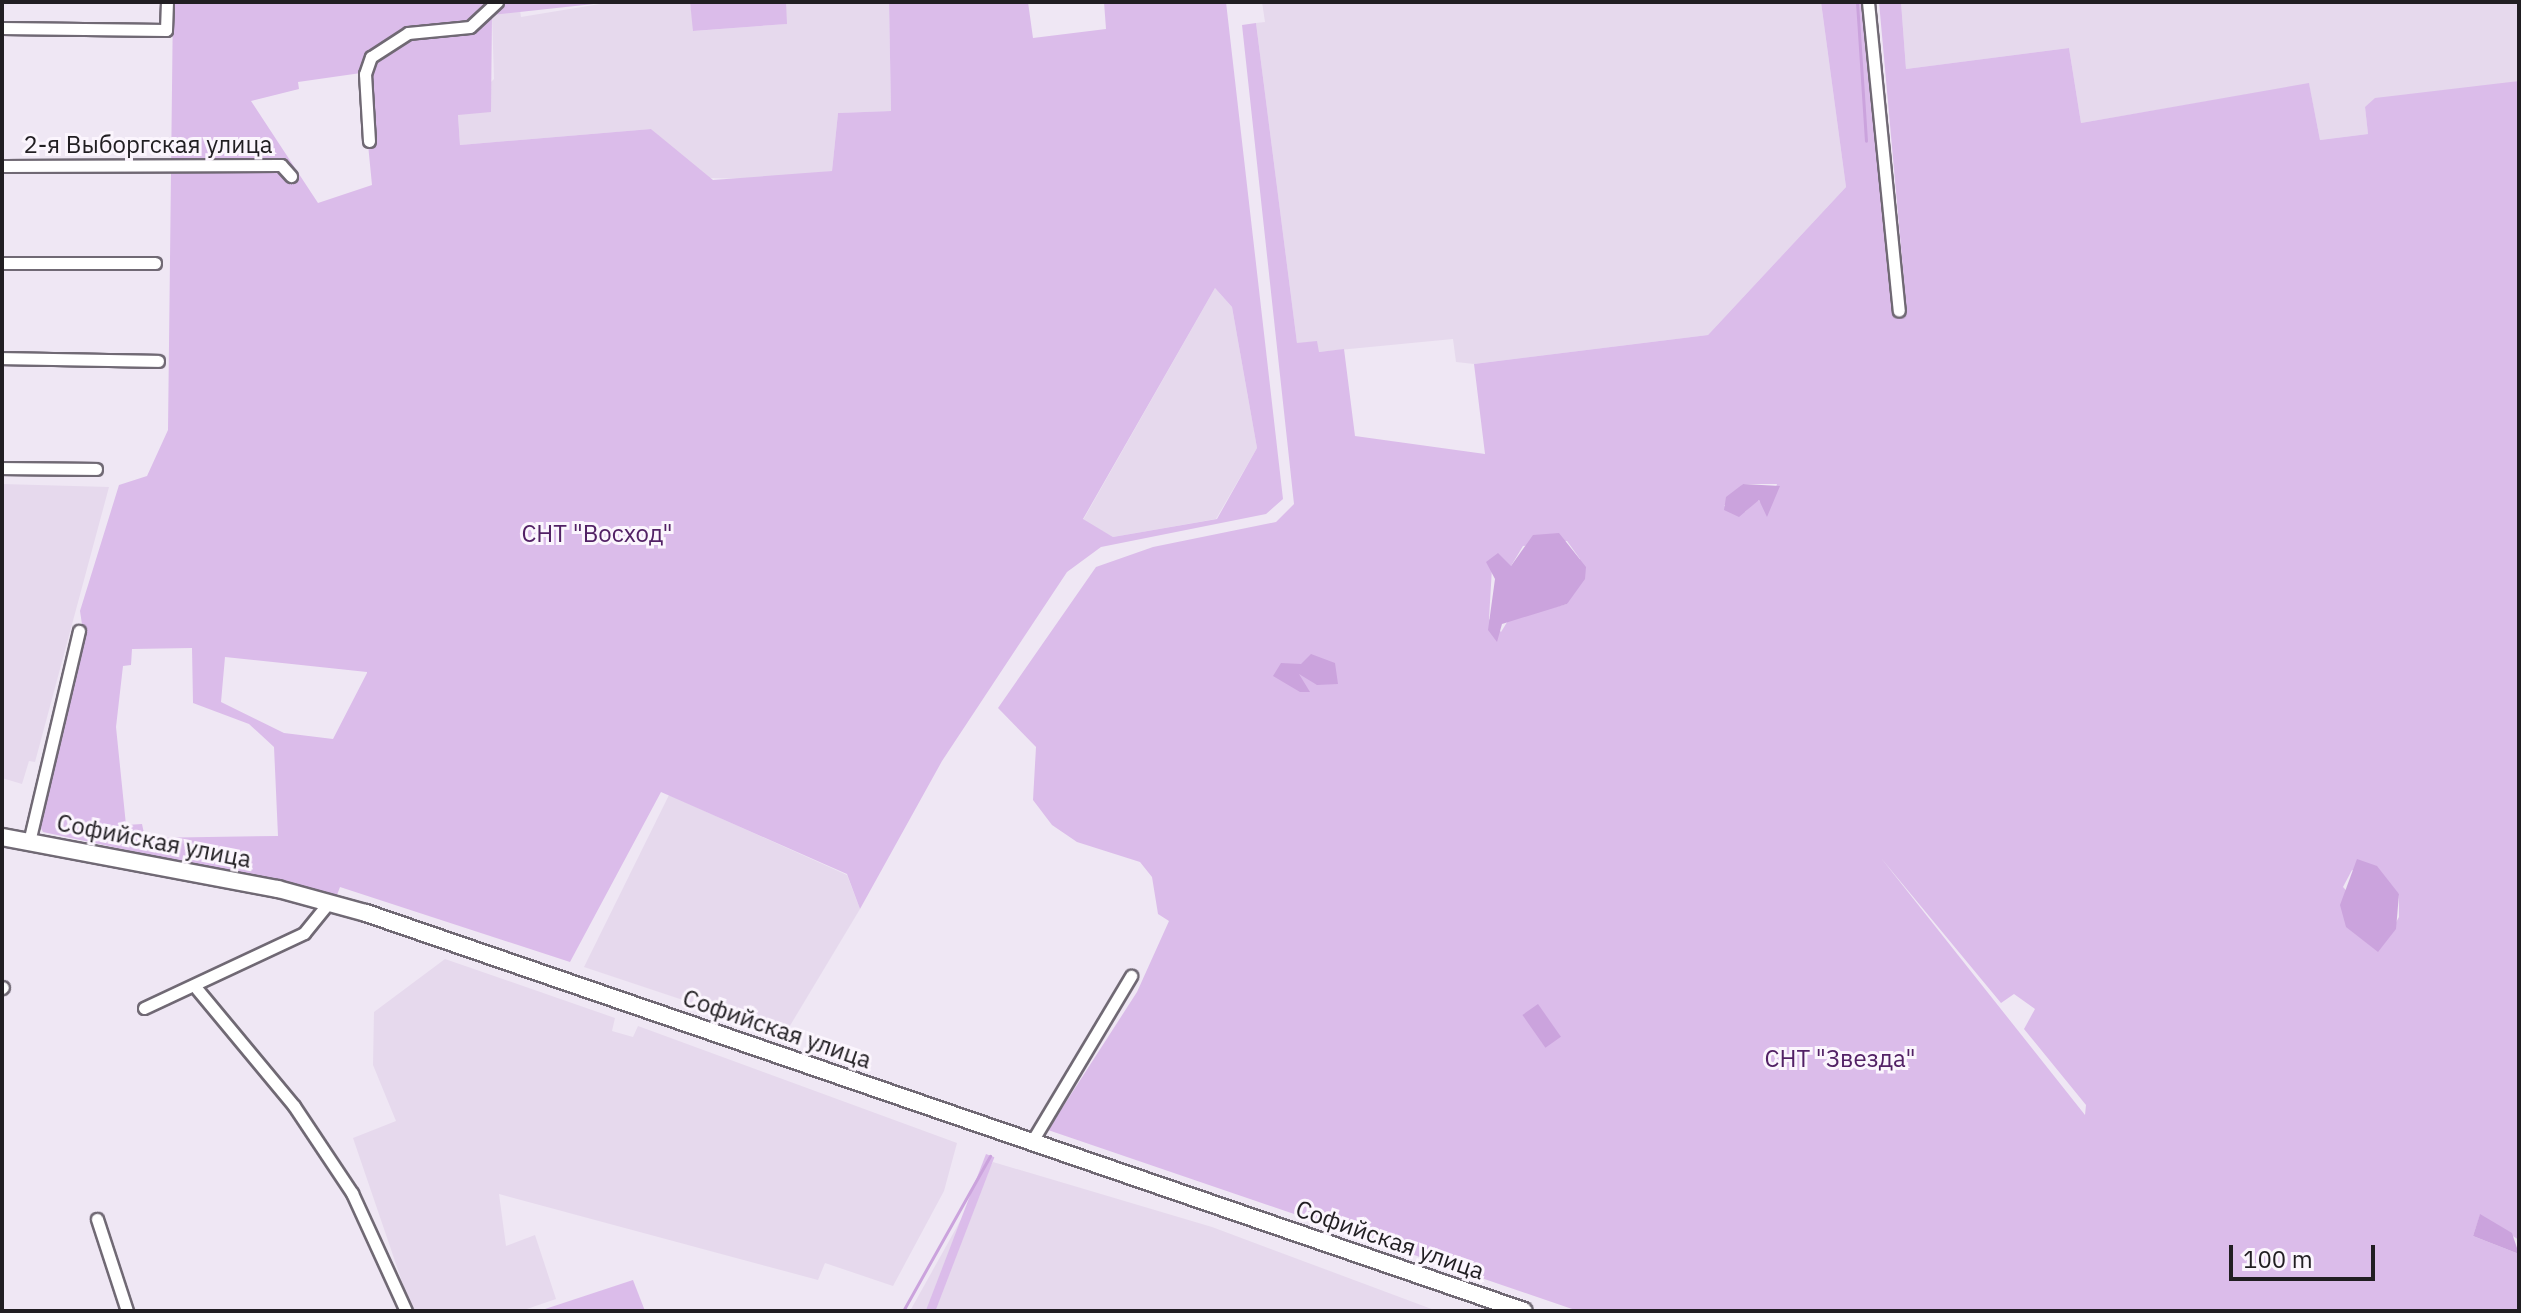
<!DOCTYPE html>
<html>
<head>
<meta charset="utf-8">
<style>
  body { margin:0 }
  #map { position:relative; width:2521px; height:1313px; overflow:hidden; background:#efe7f4; font-family:"IBM Plex Sans",sans-serif }
  div>[style] { position:absolute }
  .built>* { inset:0; background:#e6d9ed }
  .green>* { inset:0; background:#dbbcea; transform-origin:0 0 }
  .water>* { inset:0; background:#cba3dd; transform-origin:0 0 }
  .stream>* { height:3px; margin:-1.5px; padding:0 1.5px; transform-origin:1.5px; border-radius:1.5px; background:#cba3dd }
  .roads { filter:drop-shadow(2px 0 #706974) drop-shadow(-2px 0 #706974) drop-shadow(0 2px #706974) drop-shadow(0 -2px #706974) }
  .street>* { height:11px; margin:-5.5px; padding:0 5.5px; transform-origin:5.5px; border-radius:5.5px; background:#fff }
  .secondary>* { height:16px; margin:-8px; padding:0 8px; transform-origin:8px; border-radius:8px; background:#fff }
  span { translate:-50% -50%; white-space:nowrap; text-align:center; line-height:1.15; -webkit-text-stroke:6px #fbf5fd; paint-order:stroke }
  .street-label { font-size:24px; color:#211e22 }
  .park-label { font-size:24px; color:#522165 }
  .frame { position:absolute; inset:0; border:4px solid #211e22; pointer-events:none }
  .scale { position:absolute; left:2229px; top:1245px; width:146px; height:36px; box-sizing:border-box; border:4px solid #211e22; border-top:0; padding-left:10px; font-size:24px; line-height:28px; white-space:nowrap; color:#211e22; -webkit-text-stroke:6px #fbf5fd; paint-order:stroke }
</style>
</head>
<body>
<div id="map">
  <div class="built">
    <div style="clip-path:polygon(612px 2px,690px 2px,694px 31px,786px 24px,786px 2px,889px 2px,891px 111px,838px 113px,832px 171px,762px 179px,707px 178px,651px 129px,460px 145px,458px 115px,494px 79px,492px 15px,520px 10px,521px 17px)"></div>
    <div style="clip-path:polygon(1262px 2px,1821px 2px,1846px 187px,1708px 335px,1474px 364px,1456px 362px,1453px 339px,1318px 352px,1297px 343px,1256px 23px,1265px 22px)"></div>
    <div style="clip-path:polygon(1901px 2px,2519px 2px,2519px 81px,2365px 107px,2368px 134px,2320px 140px,2309px 84px,2081px 123px,2069px 48px,1906px 69px)"></div>
    <div style="clip-path:polygon(1215px 288px,1232px 307px,1257px 448px,1216px 519px,1113px 537px,1083px 520px)"></div>
    <div style="clip-path:polygon(2px 484px,109px 487px,35px 762px,29px 761px,22px 784px,2px 778px)"></div>
    <div style="clip-path:polygon(669px 795px,847px 875px,860px 909px,785px 1034px,584px 967px)"></div>
    <div style="clip-path:polygon(445px 959px,615px 1018px,612px 1031px,633px 1037px,638px 1026px,957px 1143px,944px 1191px,893px 1286px,825px 1263px,818px 1280px,499px 1194px,506px 1246px,535px 1235px,556px 1299px,521px 1311px,412px 1311px,353px 1138px,396px 1121px,373px 1065px,374px 1012px)"></div>
    <div style="clip-path:polygon(993px 1162px,1212px 1227px,1437px 1311px,910px 1311px)"></div>
  </div>
  <div class="green">
    <div style="clip-path:polygon(evenodd,173px 2px,486px 2px,495px 10px,505px 2px,612px 2px,492px 15px,491px 112px,458px 115px,460px 145px,651px 129px,713px 180px,832px 171px,838px 113px,891px 111px,889px 2px,1028px 2px,1033px 38px,1106px 29px,1104px 2px,1226px 2px,1283px 499px,1266px 514px,1101px 547px,1067px 572px,942px 761px,860px 909px,847px 874px,661px 792px,570px 962px,340px 887px,337px 895px,43px 832px,37px 821px,83px 631px,80px 611px,119px 485px,147px 476px,168px 430px,173px 2px,361px 73px,372px 185px,318px 203px,251px 101px,299px 89px,298px 82px,361px 73px,173px 2px,1215px 288px,1232px 307px,1257px 448px,1217px 519px,1113px 537px,1083px 519px,1215px 288px,173px 2px,192px 648px,193px 703px,249px 724px,274px 747px,278px 836px,145px 838px,142px 824px,126px 825px,116px 727px,123px 666px,131px 665px,132px 649px,192px 648px,173px 2px,225px 657px,367px 672px,367px 673px,333px 739px,284px 733px,221px 702px,225px 657px)"></div>
    <div style="clip-path:polygon(690px 2px,786px 2px,787px 24px,693px 31px)"></div>
    <div style="clip-path:polygon(evenodd,1821px 2px,1862px 2px,1898px 316px,1906px 315px,1906px 303px,1879px 2px,1901px 2px,1906px 69px,2069px 48px,2081px 123px,2309px 83px,2320px 140px,2368px 134px,2365px 107px,2375px 98px,2519px 81px,2519px 1240px,2480px 1215px,2473px 1236px,2519px 1254px,2519px 1311px,1578px 1311px,1048px 1130px,1137px 992px,1169px 921px,1158px 914px,1152px 877px,1140px 862px,1077px 842px,1052px 825px,1033px 800px,1036px 747px,998px 708px,1096px 567px,1153px 547px,1276px 522px,1294px 504px,1242px 25px,1256px 23px,1297px 343px,1317px 341px,1319px 352px,1344px 349px,1355px 436px,1485px 454px,1474px 364px,1708px 335px,1846px 187px,1821px 2px,1743px 484px,1777px 484px,1769px 510px,1758px 500px,1745px 512px,1724px 506px,1743px 484px,1821px 2px,1567px 541px,1580px 559px,1567px 604px,1509px 619px,1501px 632px,1489px 619px,1492px 568px,1511px 566px,1523px 546px,1567px 541px,1821px 2px,1881px 858px,2001px 1003px,2014px 994px,2035px 1009px,2024px 1029px,2086px 1105px,2085px 1115px,1881px 858px,1821px 2px,2352px 870px,2399px 894px,2399px 917px,2389px 935px,2343px 887px,2352px 870px)"></div>
    <div style="left:986px;top:1154px;width:9px;height:180px;rotate:21deg"></div>
    <div style="clip-path:polygon(633px 1280px,645px 1311px,539px 1311px)"></div>
  </div>
  <div class="water">
    <div style="clip-path:polygon(1743px 484px,1780px 486px,1767px 517px,1759px 500px,1739px 517px,1724px 510px,1726px 497px)"></div>
    <div style="clip-path:polygon(1559px 533px,1586px 567px,1585px 579px,1567px 604px,1502px 624px,1497px 642px,1488px 630px,1495px 579px,1486px 562px,1498px 553px,1511px 566px,1533px 535px)"></div>
    <div style="clip-path:polygon(1311px 654px,1335px 663px,1338px 684px,1317px 685px,1299px 674px,1310px 692px,1300px 692px,1273px 676px,1281px 663px,1301px 664px)"></div>
    <div style="clip-path:polygon(2357px 859px,2377px 866px,2399px 894px,2396px 929px,2378px 952px,2346px 927px,2340px 905px)"></div>
    <div style="left:1538px;top:1004px;width:40px;height:19px;rotate:55deg"></div>
    <div style="clip-path:polygon(2480px 1214px,2512px 1233px,2519px 1254px,2473px 1236px)"></div>
  </div>
  <div class="stream">
    <div style="left:1857px;top:2px;width:139px;rotate:86.3deg"></div>
    <div style="left:903px;top:1311px;width:178px;rotate:-60.7deg"></div>
  </div>
  <div class="roads">
    <div class="street">
      <div style="left:1868px;top:2px;width:310px;rotate:84.3deg"></div>
      <div style="left:2px;top:28px;width:164px;rotate:0.7deg"></div>
      <div style="left:166px;top:30px;width:28px;rotate:-88deg"></div>
      <div style="left:369px;top:141px;width:67px;rotate:-93.4deg"></div>
      <div style="left:365px;top:74px;width:18px;rotate:-71deg"></div>
      <div style="left:371px;top:57px;width:44px;rotate:-33deg"></div>
      <div style="left:408px;top:33px;width:62px;rotate:-5.5deg"></div>
      <div style="left:470px;top:27px;width:37px;rotate:-43deg"></div>
      <div style="left:2px;top:166px;width:279px;rotate:-0.2deg"></div>
      <div style="left:281px;top:165px;width:15px;rotate:48deg"></div>
      <div style="left:2px;top:263px;width:153px"></div>
      <div style="left:2px;top:358px;width:156px;rotate:1.1deg"></div>
      <div style="left:2px;top:468px;width:94px;rotate:0.6deg"></div>
      <div style="left:29px;top:842px;width:217px;rotate:-76.7deg"></div>
      <div style="left:2px;top:988px;width:1px;rotate:-45deg"></div>
      <div style="left:197px;top:989px;width:152px;rotate:50.3deg"></div>
      <div style="left:294px;top:1106px;width:105px;rotate:56.3deg"></div>
      <div style="left:352px;top:1193px;width:130px;rotate:65.4deg"></div>
      <div style="left:144px;top:1008px;width:177px;rotate:-25.1deg"></div>
      <div style="left:304px;top:933px;width:38px;rotate:-51deg"></div>
      <div style="left:1031px;top:1143px;width:195px;rotate:-59.1deg"></div>
      <div style="left:97px;top:1219px;width:97px;rotate:71.9deg"></div>
    </div>
    <div class="secondary">
      <div style="left:2px;top:837px;width:281px;rotate:10.7deg"></div>
      <div style="left:278px;top:889px;width:91px;rotate:15.3deg"></div>
      <div style="left:366px;top:913px;width:1224px;rotate:18.97deg"></div>
    </div>
  </div>
  <div class="street-label">
    <span style="left:148px;top:145px">2-я Выборгская улица</span>
    <span style="left:154px;top:841px;rotate:11deg">Софийская улица</span>
    <span style="left:777px;top:1029px;rotate:19deg">Софийская улица</span>
    <span style="left:1390px;top:1240px;rotate:19deg">Софийская улица</span>
  </div>
  <div class="park-label">
    <span style="left:597px;top:534px">СНТ "Восход"</span>
    <span style="left:1840px;top:1059px">СНТ "Звезда"</span>
  </div>
  <div class="frame"></div>
  <div class="scale">100 m</div>
</div>
</body>
</html>
